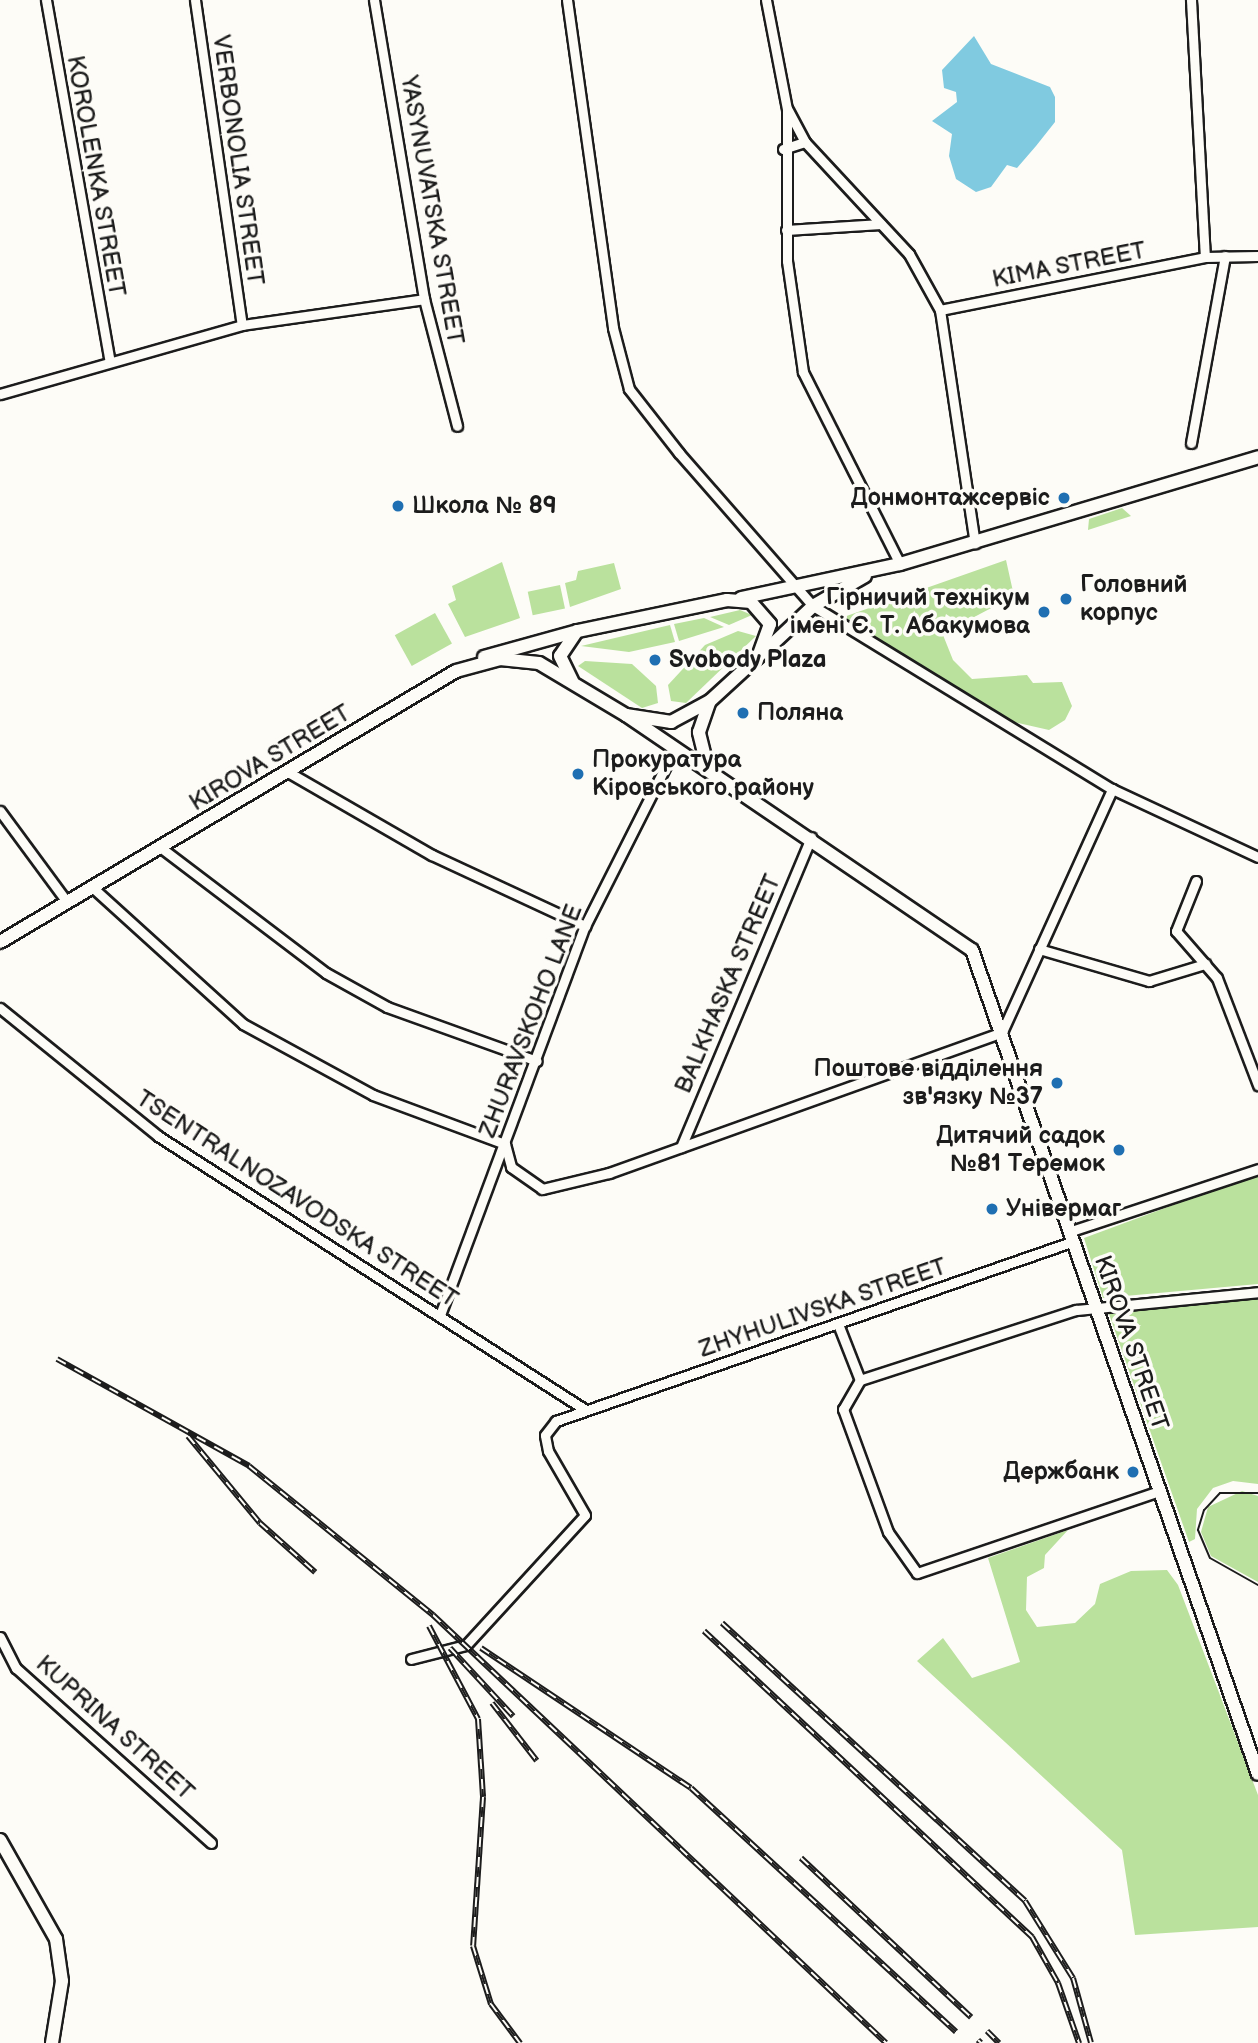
<!DOCTYPE html>
<html>
<head>
<meta charset="utf-8">
<style>
  body { margin:0 }
  #map { position:relative; width:1258px; height:2043px; overflow:hidden; background:#fdfcf7; font-family:"Balsamiq Sans",sans-serif }
  div>[style] { position:absolute }
  .green>* { inset:0; background:#bae19d; transform-origin:0 0 }
  .water>* { inset:0; background:#80cae0 }
  .roads { filter:drop-shadow(2px 0 #1c1c1c) drop-shadow(-2px 0 #1c1c1c) drop-shadow(0 2px #1c1c1c) drop-shadow(0 -2px #1c1c1c) }
  .street>* { height:9px; margin:-4.5px; padding:0 4.5px; transform-origin:4.5px; border-radius:4.5px; background:#fdfcf7 }
  .secondary>* { height:12px; margin:-6px; padding:0 6px; transform-origin:6px; border-radius:6px; background:#fdfcf7 }
  .tram>* { height:2px; margin:-1px; padding:0 1px; transform-origin:1px; border-radius:1px; background:#1c1c1c }
  .rail>* { height:6px; margin-top:-3px; transform-origin:0; background:repeating-linear-gradient(90deg,#fdfcf7 0 10px,#1c1c1c 0 20px); box-sizing:border-box; border-block:2px solid #1c1c1c }
  .dots>* { width:19px; height:19px; translate:-50% -50%; box-sizing:border-box; border:4px solid #fdfcf7; border-radius:50% }
  span { translate:-50% -50%; white-space:nowrap; text-align:center; line-height:1.15; -webkit-text-stroke:7px #fdfcf7; paint-order:stroke }
  .street-label { font-size:24px; color:#1c1c1c }
  .poi-label { font-size:24px; color:#1c1c1c; font-weight:700 }
  .right { translate:-100% -50%; text-align:right }
  .left { translate:0 -50%; text-align:left }
</style>
</head>
<body>
<div id="map">
  <div class="green">
    <div style="clip-path:polygon(1122px 508px,1131px 516px,1088px 530px,1089px 519px)"></div>
    <div style="clip-path:polygon(1006px 560px,1014px 596px,961px 624px,946px 614px,941px 630px,953px 660px,972px 679px,1027px 675px,1033px 683px,1062px 682px,1072px 706px,1065px 720px,1049px 730px,1005px 720px,838px 619px)"></div>
    <div style="clip-path:polygon(502px 562px,520px 618px,465px 637px,448px 604px,456px 600px,452px 586px)"></div>
    <div style="clip-path:polygon(614px 563px,621px 589px,570px 607px,565px 583px,576px 580px,578px 571px)"></div>
    <div style="left:560px;top:585px;width:24px;height:33px;rotate:78deg"></div>
    <div style="clip-path:polygon(740px 610px,752px 615px,729px 625px,710px 617px)"></div>
    <div style="left:435px;top:613px;width:35px;height:46px;rotate:61deg"></div>
    <div style="clip-path:polygon(704px 618px,724px 627px,679px 641px,674px 624px)"></div>
    <div style="clip-path:polygon(670px 625px,675px 642px,629px 652px,581px 646px)"></div>
    <div style="clip-path:polygon(738px 631px,756px 636px,686px 703px,671px 701px,668px 685px,705px 645px)"></div>
    <div style="clip-path:polygon(585px 661px,632px 664px,656px 686px,658px 703px,642px 708px,578px 666px)"></div>
    <div style="clip-path:polygon(1249px 1177px,1258px 1177px,1258px 1284px,1103px 1298px,1084px 1238px)"></div>
    <div style="clip-path:polygon(1258px 1299px,1258px 1484px,1233px 1481px,1213px 1488px,1197px 1509px,1195px 1539px,1189px 1542px,1108px 1311px)"></div>
    <div style="clip-path:polygon(1242px 1491px,1258px 1496px,1258px 1582px,1211px 1556px,1201px 1532px,1208px 1507px)"></div>
    <div style="clip-path:polygon(1068px 1530px,1045px 1555px,1044px 1568px,1027px 1577px,1026px 1610px,1037px 1627px,1075px 1623px,1095px 1604px,1100px 1584px,1131px 1571px,1167px 1570px,1178px 1585px,1258px 1795px,1258px 1927px,1135px 1935px,1122px 1850px,917px 1661px,943px 1638px,972px 1678px,1020px 1662px,988px 1558px)"></div>
  </div>
  <div class="water">
    <div style="clip-path:polygon(974px 36px,991px 64px,1050px 87px,1055px 97px,1055px 122px,1036px 146px,1017px 168px,1007px 165px,991px 187px,976px 192px,956px 179px,949px 156px,952px 134px,932px 121px,957px 102px,956px 92px,944px 88px,942px 70px)"></div>
  </div>
  <div class="roads">
    <div class="street">
      <div style="left:46px;top:0;width:364px;rotate:80deg"></div>
      <div style="left:195px;top:0;width:328px;rotate:81.8deg"></div>
      <div style="left:374px;top:0;width:303px;rotate:80.5deg"></div>
      <div style="left:424px;top:299px;width:131px;rotate:75.4deg"></div>
      <div style="left:567px;top:0;width:331px;rotate:82deg"></div>
      <div style="left:613px;top:328px;width:63px;rotate:75.3deg"></div>
      <div style="left:629px;top:389px;width:81px;rotate:52deg"></div>
      <div style="left:679px;top:453px;width:203px;rotate:48.8deg"></div>
      <div style="left:813px;top:606px;width:351px;rotate:31.5deg"></div>
      <div style="left:1112px;top:789px;width:161px;rotate:25deg"></div>
      <div style="left:766px;top:0;width:111px;rotate:79.1deg"></div>
      <div style="left:787px;top:109px;width:152px;rotate:90deg"></div>
      <div style="left:787px;top:261px;width:112px;rotate:81.8deg"></div>
      <div style="left:803px;top:372px;width:215px;rotate:63.2deg"></div>
      <div style="left:1191px;top:0;width:257px;rotate:86.9deg"></div>
      <div style="left:788px;top:110px;width:36px;rotate:62deg"></div>
      <div style="left:805px;top:142px;width:153px;rotate:47.1deg"></div>
      <div style="left:909px;top:254px;width:64px;rotate:61deg"></div>
      <div style="left:940px;top:310px;width:236px;rotate:81.5deg"></div>
      <div style="left:783px;top:149px;width:23px;rotate:-18deg"></div>
      <div style="left:786px;top:230px;width:95px;rotate:-3.6deg"></div>
      <div style="left:940px;top:310px;width:270px;rotate:-11.3deg"></div>
      <div style="left:1205px;top:257px;width:53px;rotate:-1.1deg"></div>
      <div style="left:0;top:394px;width:252px;rotate:-15.9deg"></div>
      <div style="left:242px;top:325px;width:184px;rotate:-8.1deg"></div>
      <div style="left:1191px;top:443px;width:190px;rotate:-79.7deg"></div>
      <div style="left:288px;top:772px;width:166px;rotate:30deg"></div>
      <div style="left:432px;top:855px;width:169px;rotate:24.9deg"></div>
      <div style="left:0;top:811px;width:113px;rotate:53.6deg"></div>
      <div style="left:160px;top:847px;width:208px;rotate:37.2deg"></div>
      <div style="left:326px;top:973px;width:70px;rotate:29.1deg"></div>
      <div style="left:387px;top:1007px;width:159px;rotate:19.8deg"></div>
      <div style="left:1196px;top:881px;width:54px;rotate:111.8deg"></div>
      <div style="left:1176px;top:931px;width:62px;rotate:48.9deg"></div>
      <div style="left:1217px;top:978px;width:115px;rotate:69deg"></div>
      <div style="left:92px;top:887px;width:204px;rotate:42.2deg"></div>
      <div style="left:243px;top:1024px;width:148px;rotate:28.6deg"></div>
      <div style="left:373px;top:1095px;width:141px;rotate:20.4deg"></div>
      <div style="left:505px;top:1144px;width:24px;rotate:75deg"></div>
      <div style="left:511px;top:1167px;width:38px;rotate:35deg"></div>
      <div style="left:542px;top:1189px;width:69px;rotate:-13.4deg"></div>
      <div style="left:609px;top:1173px;width:418px;rotate:-19.7deg"></div>
      <div style="left:1002px;top:1032px;width:267px;rotate:-65.6deg"></div>
      <div style="left:1039px;top:949px;width:115px;rotate:16.2deg"></div>
      <div style="left:1149px;top:981px;width:59px;rotate:-16.9deg"></div>
      <div style="left:0;top:1008px;width:203px;rotate:39deg"></div>
      <div style="left:158px;top:1136px;width:506px;rotate:32.65deg"></div>
      <div style="left:681px;top:1147px;width:336px;rotate:-67.2deg"></div>
      <div style="left:1071px;top:1231px;width:197px;rotate:-18.3deg"></div>
      <div style="left:440px;top:1315px;width:415px;rotate:-69.6deg"></div>
      <div style="left:585px;top:926px;width:199px;rotate:-63.2deg"></div>
      <div style="left:838px;top:1324px;width:60px;rotate:68.6deg"></div>
      <div style="left:860px;top:1380px;width:34px;rotate:120deg"></div>
      <div style="left:843px;top:1409px;width:131px;rotate:69.9deg"></div>
      <div style="left:888px;top:1532px;width:50px;rotate:54.7deg"></div>
      <div style="left:917px;top:1573px;width:256px;rotate:-18.7deg"></div>
      <div style="left:860px;top:1380px;width:227px;rotate:-18deg"></div>
      <div style="left:1076px;top:1310px;width:183px;rotate:-5.6deg"></div>
      <div style="left:0;top:1637px;width:35px;rotate:63deg"></div>
      <div style="left:16px;top:1668px;width:262px;rotate:41.9deg"></div>
      <div style="left:411px;top:1659px;width:57px;rotate:-14.3deg"></div>
      <div style="left:466px;top:1645px;width:176px;rotate:-47.5deg"></div>
      <div style="left:585px;top:1515px;width:74px;rotate:-120deg"></div>
      <div style="left:548px;top:1451px;width:16px;rotate:-101deg"></div>
      <div style="left:545px;top:1435px;width:18px;rotate:-52deg"></div>
      <div style="left:556px;top:1421px;width:548px;rotate:-19.16deg"></div>
    </div>
    <div class="secondary">
      <div style="left:741px;top:598px;width:163px;rotate:-12.1deg"></div>
      <div style="left:900px;top:564px;width:374px;rotate:-16.6deg"></div>
      <div style="left:763px;top:653px;width:69px;rotate:-43.2deg"></div>
      <div style="left:813px;top:606px;width:60px;rotate:-30deg"></div>
      <div style="left:484px;top:657px;width:93px;rotate:-15.5deg"></div>
      <div style="left:626px;top:715px;width:418px;rotate:34.2deg"></div>
      <div style="left:972px;top:950px;width:872px;rotate:70.86deg"></div>
      <div style="left:708px;top:769px;width:38px;rotate:-104deg"></div>
      <div style="left:699px;top:732px;width:31px;rotate:-71deg"></div>
      <div style="left:0;top:942px;width:530px;rotate:-30.72deg"></div>
      <div style="left:456px;top:671px;width:46px;rotate:-15.3deg"></div>
      <div style="left:500px;top:659px;width:39px;rotate:6deg"></div>
      <div style="left:539px;top:663px;width:101px;rotate:30.9deg"></div>
      <div style="left:626px;top:715px;width:46px;rotate:8.8deg"></div>
      <div style="left:671px;top:722px;width:44px;rotate:-28.3deg"></div>
      <div style="left:710px;top:701px;width:65px;rotate:-42.5deg"></div>
      <div style="left:758px;top:657px;width:35px;rotate:-70deg"></div>
      <div style="left:770px;top:624px;width:29px;rotate:-131deg"></div>
      <div style="left:751px;top:602px;width:24px;rotate:-175deg"></div>
      <div style="left:727px;top:600px;width:153px;rotate:168.3deg"></div>
      <div style="left:577px;top:631px;width:30px;rotate:124deg"></div>
      <div style="left:560px;top:656px;width:28px;rotate:64deg"></div>
      <div style="left:0;top:1840px;width:114px;rotate:60.5deg"></div>
      <div style="left:56px;top:1939px;width:42px;rotate:81.9deg"></div>
      <div style="left:62px;top:1981px;width:63px;rotate:99.2deg"></div>
    </div>
  </div>
  <div class="tram">
    <div style="left:1258px;top:1493px;width:38px;rotate:180deg"></div>
    <div style="left:1220px;top:1493px;width:23px;rotate:133deg"></div>
    <div style="left:1204px;top:1510px;width:21px;rotate:107deg"></div>
    <div style="left:1198px;top:1530px;width:30px;rotate:67deg"></div>
    <div style="left:1210px;top:1558px;width:55px;rotate:29.4deg"></div>
  </div>
  <div class="rail">
    <div style="left:57px;top:1359px;width:220px;rotate:29.1deg"></div>
    <div style="left:249px;top:1466px;width:237px;rotate:39deg"></div>
    <div style="left:433px;top:1615px;width:623px;rotate:43.37deg"></div>
    <div style="left:188px;top:1436px;width:113px;rotate:50.4deg"></div>
    <div style="left:260px;top:1523px;width:74px;rotate:41.7deg"></div>
    <div style="left:722px;top:1623px;width:411px;rotate:42.5deg"></div>
    <div style="left:1025px;top:1901px;width:91px;rotate:58.1deg"></div>
    <div style="left:1073px;top:1978px;width:67px;rotate:74.5deg"></div>
    <div style="left:429px;top:1626px;width:105px;rotate:62.2deg"></div>
    <div style="left:478px;top:1719px;width:78px;rotate:86.3deg"></div>
    <div style="left:483px;top:1797px;width:149px;rotate:93.8deg"></div>
    <div style="left:473px;top:1946px;width:61px;rotate:72.8deg"></div>
    <div style="left:491px;top:2004px;width:49px;rotate:53.4deg"></div>
    <div style="left:704px;top:1631px;width:449px;rotate:43deg"></div>
    <div style="left:1032px;top:1937px;width:53px;rotate:60.5deg"></div>
    <div style="left:1058px;top:1983px;width:64px;rotate:70.7deg"></div>
    <div style="left:450px;top:1648px;width:93px;rotate:47.2deg"></div>
    <div style="left:481px;top:1648px;width:252px;rotate:33.7deg"></div>
    <div style="left:691px;top:1788px;width:360px;rotate:42.6deg"></div>
    <div style="left:492px;top:1703px;width:73px;rotate:52.2deg"></div>
    <div style="left:801px;top:1858px;width:233px;rotate:43.1deg"></div>
    <div style="left:987px;top:2031px;width:17px;rotate:45deg"></div>
    <div style="left:978px;top:2040px;width:4px;rotate:45deg"></div>
  </div>
  <div class="dots">
    <div style="left:1064px;top:498px;background:#1f6fb2"></div>
    <div style="left:398px;top:506px;background:#1f6fb2"></div>
    <div style="left:1066px;top:599px;background:#1f6fb2"></div>
    <div style="left:1044px;top:612px;background:#1f6fb2"></div>
    <div style="left:655px;top:660px;background:#1f6fb2"></div>
    <div style="left:743px;top:713px;background:#1f6fb2"></div>
    <div style="left:578px;top:774px;background:#1f6fb2"></div>
    <div style="left:1057px;top:1083px;background:#1f6fb2"></div>
    <div style="left:1119px;top:1150px;background:#1f6fb2"></div>
    <div style="left:992px;top:1209px;background:#1f6fb2"></div>
    <div style="left:1133px;top:1472px;background:#1f6fb2"></div>
  </div>
  <div class="street-label">
    <span style="left:238px;top:160px;rotate:82deg">VERBONOLIA STREET</span>
    <span style="left:96px;top:176px;rotate:80deg">KOROLENKA STREET</span>
    <span style="left:432px;top:210px;rotate:80deg">YASYNUVATSKA STREET</span>
    <span style="left:1069px;top:265px;rotate:-11deg">KIMA STREET</span>
    <span style="left:270px;top:758px;rotate:-31deg">KIROVA STREET</span>
    <span style="left:728px;top:984px;rotate:-67deg">BALKHASKA STREET</span>
    <span style="left:531px;top:1021px;rotate:-69deg">ZHURAVSKOHO LANE</span>
    <span style="left:297px;top:1199px;rotate:33deg">TSENTRALNOZAVODSKA STREET</span>
    <span style="left:823px;top:1308px;rotate:-19deg">ZHYHULIVSKA STREET</span>
    <span style="left:1131px;top:1343px;rotate:71deg">KIROVA STREET</span>
    <span style="left:115px;top:1728px;rotate:42deg">KUPRINA STREET</span>
  </div>
  <div class="poi-label">
    <span class="right" style="left:1050px;top:498px">Донмонтажсервіс</span>
    <span class="left" style="left:412px;top:506px">Школа № 89</span>
    <span class="left" style="left:1080px;top:599px">Головний<br>корпус</span>
    <span class="right" style="left:1030px;top:612px">Гірничий технікум<br>імені Є. Т. Абакумова</span>
    <span class="left" style="left:669px;top:660px">Svobody Plaza</span>
    <span class="left" style="left:757px;top:713px">Поляна</span>
    <span class="left" style="left:592px;top:774px">Прокуратура<br>Кіровського району</span>
    <span class="right" style="left:1043px;top:1083px">Поштове відділення<br>зв'язку №37</span>
    <span class="right" style="left:1105px;top:1150px">Дитячий садок<br>№81 Теремок</span>
    <span class="left" style="left:1006px;top:1209px">Універмаг</span>
    <span class="right" style="left:1119px;top:1472px">Держбанк</span>
  </div>
</div>
</body>
</html>
